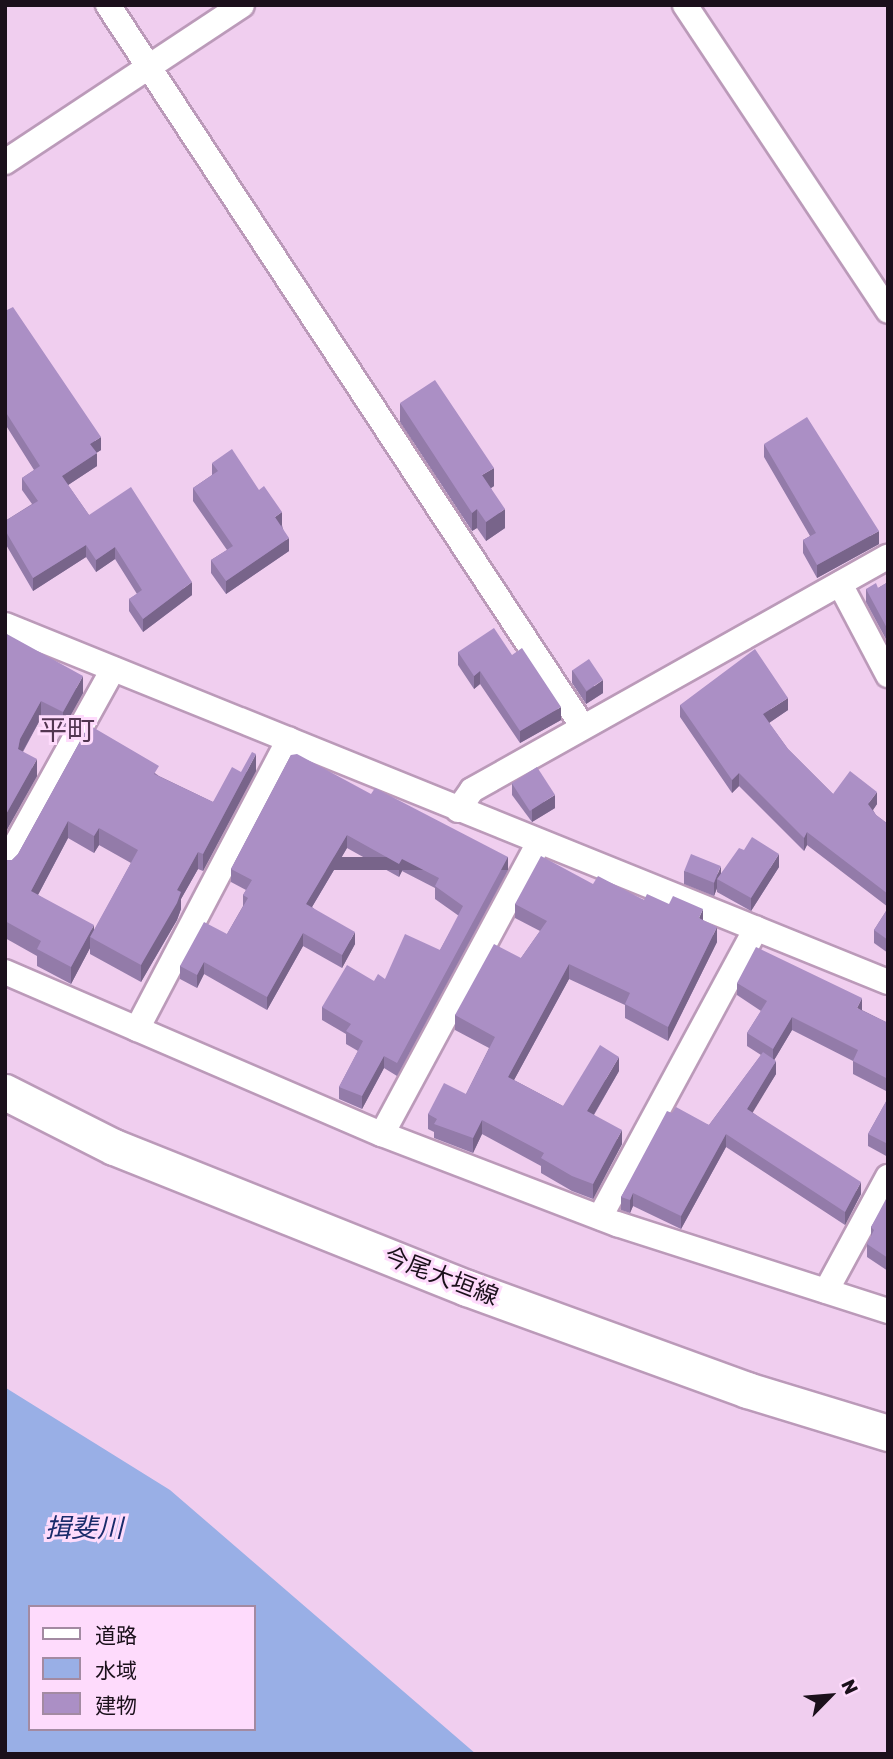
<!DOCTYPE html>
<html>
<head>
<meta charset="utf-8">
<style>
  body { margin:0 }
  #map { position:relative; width:893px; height:1759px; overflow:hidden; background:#f0ceef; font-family:Rubik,"Noto Sans JP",sans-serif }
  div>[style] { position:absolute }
  .water>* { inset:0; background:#99afe6 }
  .roads { filter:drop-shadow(2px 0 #bb9ab9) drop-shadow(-2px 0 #bb9ab9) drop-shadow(0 2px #bb9ab9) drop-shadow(0 -2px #bb9ab9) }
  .street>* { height:24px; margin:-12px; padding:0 12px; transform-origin:12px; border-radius:12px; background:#fff }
  .secondary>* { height:35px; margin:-17.5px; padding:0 17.5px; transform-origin:17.5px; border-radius:17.5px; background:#fff }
  .wall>* { inset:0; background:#937ba9 }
  .shaded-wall>* { inset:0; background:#78648a; transform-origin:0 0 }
  .building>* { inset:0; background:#ab8fc5; transform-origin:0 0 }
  span { translate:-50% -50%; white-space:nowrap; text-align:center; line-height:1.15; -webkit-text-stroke:6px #fedbfc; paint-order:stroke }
  .street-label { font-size:24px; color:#1b101b }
  .water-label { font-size:26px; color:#1a2c6b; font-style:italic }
  .quarter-label { font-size:28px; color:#523651 }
  .frame { position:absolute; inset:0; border:7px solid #1b101b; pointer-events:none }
  .legend { position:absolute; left:28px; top:1605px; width:228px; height:126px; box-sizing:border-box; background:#fedbfc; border:2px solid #a38aa2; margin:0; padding:9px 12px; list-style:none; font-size:21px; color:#1b101b }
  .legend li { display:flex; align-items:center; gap:14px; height:35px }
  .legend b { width:35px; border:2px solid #a38aa2 }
  .north { position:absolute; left:795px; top:1661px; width:70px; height:70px; -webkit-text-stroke:5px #fedbfc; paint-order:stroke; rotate:65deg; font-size:19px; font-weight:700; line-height:28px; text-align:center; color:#1b101b }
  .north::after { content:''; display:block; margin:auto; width:24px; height:32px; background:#1b101b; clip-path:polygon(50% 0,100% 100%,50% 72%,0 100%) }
</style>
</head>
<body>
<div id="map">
  <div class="water">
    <div style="clip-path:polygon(evenodd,6px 1388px,170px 1490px,476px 1754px,5px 1754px,6px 1388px,30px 1607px,254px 1607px,254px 1729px,30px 1729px,30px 1607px)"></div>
  </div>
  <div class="roads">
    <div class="street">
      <div style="left:108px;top:5px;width:864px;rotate:56.66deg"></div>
      <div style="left:685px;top:5px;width:367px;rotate:56.4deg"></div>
      <div style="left:5px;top:162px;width:284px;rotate:-33.5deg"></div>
      <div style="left:840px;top:584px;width:103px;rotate:62.2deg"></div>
      <div style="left:5px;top:625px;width:952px;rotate:22.01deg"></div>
      <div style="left:458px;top:810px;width:24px;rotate:-55deg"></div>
      <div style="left:472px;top:790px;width:477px;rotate:-29.3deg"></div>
      <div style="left:5px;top:864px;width:223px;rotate:-61deg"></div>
      <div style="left:5px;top:972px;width:410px;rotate:23.3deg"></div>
      <div style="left:382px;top:1134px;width:252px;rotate:21deg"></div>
      <div style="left:617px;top:1224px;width:285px;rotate:17.8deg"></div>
      <div style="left:137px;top:1029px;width:327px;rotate:-62.3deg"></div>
      <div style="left:382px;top:1134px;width:331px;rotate:-61.7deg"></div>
      <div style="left:600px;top:1217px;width:328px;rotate:-61.6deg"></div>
      <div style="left:826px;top:1291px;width:130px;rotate:-61.5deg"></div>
    </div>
    <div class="secondary">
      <div style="left:5px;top:1092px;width:122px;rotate:26.8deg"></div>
      <div style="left:114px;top:1147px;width:380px;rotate:21.8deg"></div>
      <div style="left:467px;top:1288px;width:298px;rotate:20deg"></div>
      <div style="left:747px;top:1390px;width:147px;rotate:17deg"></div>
    </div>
  </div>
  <div class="wall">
    <div style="clip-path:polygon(5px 308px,101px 450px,96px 453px,97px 466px,68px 485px,89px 515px,192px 595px,143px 632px,129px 611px,129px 599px,137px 594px,115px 559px,96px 572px,86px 557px,33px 591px,5px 543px,5px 521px,32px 504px,22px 490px,22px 478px,34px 470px,5px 424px)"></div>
    <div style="clip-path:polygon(400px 403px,494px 486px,491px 488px,505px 528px,486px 541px,477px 528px,472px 531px,400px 422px)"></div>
    <div style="clip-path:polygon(764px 444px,879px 544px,817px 578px,803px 553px,803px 540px,810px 536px,764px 457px)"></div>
    <div style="clip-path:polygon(212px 463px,282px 525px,289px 551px,226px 594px,211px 573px,211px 560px,227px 550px,193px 501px,193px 488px,212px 475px)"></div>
    <div style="clip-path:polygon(888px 582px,888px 643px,866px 602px,866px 589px,878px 588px)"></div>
    <div style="clip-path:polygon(5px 633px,83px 693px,63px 729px,41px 718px,23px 752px,37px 776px,5px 833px)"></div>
    <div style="clip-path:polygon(458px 652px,512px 655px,561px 720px,520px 743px,480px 684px,474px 689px,458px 665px)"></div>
    <div style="clip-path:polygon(572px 670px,603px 693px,586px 704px,572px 683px)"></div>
    <div style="clip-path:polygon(680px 705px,788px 710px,769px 723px,788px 749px,833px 794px,877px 804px,873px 810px,876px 815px,888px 824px,888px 907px,807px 845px,804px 851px,739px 786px,732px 793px,680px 717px)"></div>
    <div style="clip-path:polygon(evenodd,89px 725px,159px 776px,213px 802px,241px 772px,256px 771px,203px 871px,198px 869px,181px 899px,181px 909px,177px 920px,141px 982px,90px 954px,90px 948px,71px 984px,37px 966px,37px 956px,5px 938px,5px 860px,12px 860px,18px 854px,89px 725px,68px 838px,94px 853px,99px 845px,131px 863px,94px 931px,38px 895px,68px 838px)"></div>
    <div style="clip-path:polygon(291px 755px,508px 870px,397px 1076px,384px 1068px,362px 1109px,339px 1099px,339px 1087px,358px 1051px,346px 1044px,346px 1034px,322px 1020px,322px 1007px,374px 981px,385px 979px,440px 950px,459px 916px,435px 899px,435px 888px,402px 871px,399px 877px,347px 848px,312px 907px,355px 944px,342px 968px,303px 946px,267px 1010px,204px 974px,197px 988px,180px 979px,180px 966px,227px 934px,243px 906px,243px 895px,246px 890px,231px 882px,231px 869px)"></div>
    <div style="clip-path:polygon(512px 783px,555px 808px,532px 822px,512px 795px)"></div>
    <div style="clip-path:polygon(779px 867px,751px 911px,717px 892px,717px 888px,714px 896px,684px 884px,684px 871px,721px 874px)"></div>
    <div style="clip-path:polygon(593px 884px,644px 900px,703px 920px,717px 942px,668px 1041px,625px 1018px,625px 1005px,569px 979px,514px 1080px,563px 1106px,619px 1071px,594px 1115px,622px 1144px,593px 1199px,572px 1191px,541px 1173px,541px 1166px,482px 1134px,473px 1153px,434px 1138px,434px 1132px,428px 1129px,428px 1114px,466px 1094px,489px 1048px,455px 1030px,455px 1015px,521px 958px,540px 931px,515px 918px,515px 904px)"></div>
    <div style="clip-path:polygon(888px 908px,888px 953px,874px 943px,874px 930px)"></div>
    <div style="clip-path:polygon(737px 983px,862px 1010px,888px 1023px,888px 1092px,853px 1074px,853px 1061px,792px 1030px,774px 1060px,776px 1074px,752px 1112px,861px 1194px,845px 1225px,726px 1147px,681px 1229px,633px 1206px,630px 1213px,621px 1210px,621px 1197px,672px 1113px,709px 1125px,761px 1055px,747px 1046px,747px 1033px,761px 1011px,737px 995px)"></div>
    <div style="clip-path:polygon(888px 1098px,888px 1157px,868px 1146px,868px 1134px)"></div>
    <div style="clip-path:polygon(888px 1200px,888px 1271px,867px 1257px,867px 1244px,871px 1237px,871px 1227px)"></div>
  </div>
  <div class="shaded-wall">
    <div style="clip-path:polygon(101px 437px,101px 450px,90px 457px,90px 444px)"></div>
    <div style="clip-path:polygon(97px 453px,97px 466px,62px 489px,62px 476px)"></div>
    <div style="clip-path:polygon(494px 468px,494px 486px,482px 494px,482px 475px)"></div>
    <div style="clip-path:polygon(477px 509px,477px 528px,472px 531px,472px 513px)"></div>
    <div style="clip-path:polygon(505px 509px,505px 528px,486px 541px,486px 522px)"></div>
    <div style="clip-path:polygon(282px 512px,282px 525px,275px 530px,275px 517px)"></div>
    <div style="clip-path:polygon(879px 531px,879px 544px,817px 578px,817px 565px)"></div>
    <div style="clip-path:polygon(289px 538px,289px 551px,226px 594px,226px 581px)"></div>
    <div style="clip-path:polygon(86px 545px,86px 557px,33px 591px,33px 578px)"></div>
    <div style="clip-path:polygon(115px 547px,115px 559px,96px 572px,96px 560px)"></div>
    <div style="clip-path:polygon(192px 582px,192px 595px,143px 632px,143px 619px)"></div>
    <div style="clip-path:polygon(480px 671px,480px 684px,474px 689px,474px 676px)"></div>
    <div style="clip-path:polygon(83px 676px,83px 693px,63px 729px,63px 712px)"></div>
    <div style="clip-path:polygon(603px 680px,603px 693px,586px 704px,586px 692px)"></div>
    <div style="clip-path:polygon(788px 698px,788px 710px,763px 727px,763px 714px)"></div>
    <div style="clip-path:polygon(41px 701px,41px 718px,20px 756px,18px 749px,20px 739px)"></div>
    <div style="clip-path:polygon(561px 707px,561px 720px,520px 743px,520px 731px)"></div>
    <div style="clip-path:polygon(256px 754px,256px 771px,203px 871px,203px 854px)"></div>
    <div style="clip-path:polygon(37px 759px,37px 776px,5px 833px,5px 816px)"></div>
    <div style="clip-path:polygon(739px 773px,739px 786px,732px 793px,732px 780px)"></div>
    <div style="clip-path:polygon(877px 792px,877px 804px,868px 817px,868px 804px)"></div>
    <div style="clip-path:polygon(555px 795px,555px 808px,532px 822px,532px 809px)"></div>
    <div style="clip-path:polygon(68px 821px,68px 838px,31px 908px,31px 891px)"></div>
    <div style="clip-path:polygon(99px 828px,99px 845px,94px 853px,94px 836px)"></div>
    <div style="clip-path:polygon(807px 832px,807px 845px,804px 851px,804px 838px)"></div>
    <div style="clip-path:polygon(347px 835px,347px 848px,306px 917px,306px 904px)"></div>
    <div style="clip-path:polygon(198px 852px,198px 869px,181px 899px,181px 909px,177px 920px,141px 982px,141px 965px,177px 890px)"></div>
    <div style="clip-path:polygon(779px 854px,779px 867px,751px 911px,751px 898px)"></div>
    <div style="left:508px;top:857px;width:13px;height:234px;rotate:90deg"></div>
    <div style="clip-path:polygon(402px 859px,402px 871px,399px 877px,399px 864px)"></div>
    <div style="clip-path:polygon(721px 866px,721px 879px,717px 879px,717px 888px,714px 896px,714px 883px)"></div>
    <div style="clip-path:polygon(703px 909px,703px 923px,699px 918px)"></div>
    <div style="clip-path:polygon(94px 925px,94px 939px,90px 937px,90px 948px,71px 984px,71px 967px)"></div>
    <div style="clip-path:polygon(717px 927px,717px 942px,668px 1041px,668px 1027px)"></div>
    <div style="clip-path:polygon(355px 932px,355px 944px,342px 968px,342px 955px)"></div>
    <div style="clip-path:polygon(303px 933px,303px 946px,267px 1010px,267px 997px)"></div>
    <div style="clip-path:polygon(204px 962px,204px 974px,197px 988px,197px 975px)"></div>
    <div style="clip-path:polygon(569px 964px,569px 979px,508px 1091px,508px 1077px)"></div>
    <div style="clip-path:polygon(862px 998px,862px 1011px,857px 1008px)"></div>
    <div style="clip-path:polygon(792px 1017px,792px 1030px,773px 1062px,773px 1049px)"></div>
    <div style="clip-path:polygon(384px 1056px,384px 1068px,362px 1109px,362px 1096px)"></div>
    <div style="clip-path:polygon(619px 1057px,619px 1071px,587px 1126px,587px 1111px)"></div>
    <div style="clip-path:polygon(776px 1061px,776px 1074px,747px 1122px,747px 1109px)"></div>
    <div style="clip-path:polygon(482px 1120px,482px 1134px,473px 1153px,473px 1138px)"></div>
    <div style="clip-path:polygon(622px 1130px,622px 1144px,593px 1199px,593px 1184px)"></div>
    <div style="clip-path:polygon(726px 1134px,726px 1147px,681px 1229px,681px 1216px)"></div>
    <div style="clip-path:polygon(861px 1182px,861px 1194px,845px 1225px,845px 1212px)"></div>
    <div style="clip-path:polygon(633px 1193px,633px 1206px,630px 1213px,630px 1200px)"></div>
  </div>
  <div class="building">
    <div style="clip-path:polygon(13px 307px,101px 437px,90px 444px,97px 453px,62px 476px,89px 515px,131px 487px,192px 582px,143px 619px,129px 599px,142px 590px,115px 547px,96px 560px,86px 545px,33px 578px,5px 530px,5px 521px,38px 501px,22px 478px,40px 466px,5px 411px,5px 308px,7px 310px)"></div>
    <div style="clip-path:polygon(435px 380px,494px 468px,482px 475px,505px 509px,486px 522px,477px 509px,472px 513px,400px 403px)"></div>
    <div style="clip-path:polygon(807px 417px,879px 531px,817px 565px,803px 540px,816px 533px,764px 444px)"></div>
    <div style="clip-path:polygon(232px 449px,259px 490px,264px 486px,282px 512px,275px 517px,289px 538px,226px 581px,211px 560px,233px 546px,193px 488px,218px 471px,212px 463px)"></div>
    <div style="clip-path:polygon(888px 582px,888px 630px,866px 589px,876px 583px,878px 588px)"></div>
    <div style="clip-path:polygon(494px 628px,512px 655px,522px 648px,561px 707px,520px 731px,480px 671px,474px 676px,458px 652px)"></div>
    <div style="clip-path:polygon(5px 633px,83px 676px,63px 712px,41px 701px,20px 739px,18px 749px,37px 759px,5px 816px,5px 687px,7px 684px,5px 683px)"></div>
    <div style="clip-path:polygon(755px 649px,788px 698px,763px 714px,788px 749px,833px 794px,850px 771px,877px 792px,868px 804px,876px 815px,888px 824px,888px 894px,807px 832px,804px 838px,739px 773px,732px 780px,680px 705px)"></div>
    <div style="left:589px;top:659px;width:25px;height:20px;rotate:56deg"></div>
    <div style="clip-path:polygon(89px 725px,159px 766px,154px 774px,213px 802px,232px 767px,241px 772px,252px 752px,256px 754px,203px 854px,198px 852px,177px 890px,181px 892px,177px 903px,141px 965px,90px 937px,138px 850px,99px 828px,94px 836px,68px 821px,31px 891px,94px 925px,71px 967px,37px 949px,41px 941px,5px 921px,5px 860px,12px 860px,18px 854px)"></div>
    <div style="clip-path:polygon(297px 754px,371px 794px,375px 788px,508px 857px,397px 1063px,384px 1056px,362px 1096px,339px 1087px,363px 1041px,346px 1031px,351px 1024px,322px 1007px,347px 965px,374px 981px,378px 974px,385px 979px,405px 934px,440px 950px,463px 906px,435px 886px,439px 878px,402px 859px,399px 864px,347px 835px,306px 904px,355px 932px,342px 955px,303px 933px,267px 997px,204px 962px,197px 975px,180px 966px,204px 922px,227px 934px,248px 898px,243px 895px,252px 880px,231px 869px,291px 755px)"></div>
    <div style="left:537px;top:767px;width:33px;height:30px;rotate:57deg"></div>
    <div style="clip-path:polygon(752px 837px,779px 854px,751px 898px,717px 879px,739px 848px,744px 850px)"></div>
    <div style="left:691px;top:854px;width:32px;height:18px;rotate:22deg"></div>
    <div style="clip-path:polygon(541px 856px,593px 884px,598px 876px,644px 900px,647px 894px,669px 904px,673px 896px,703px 909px,699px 918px,717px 927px,668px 1027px,625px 1004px,630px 993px,569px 964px,508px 1077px,563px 1106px,600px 1045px,619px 1057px,587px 1111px,622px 1130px,593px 1184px,572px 1176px,541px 1158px,544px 1153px,482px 1120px,473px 1138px,434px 1124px,437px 1119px,428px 1114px,444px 1083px,466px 1094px,495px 1037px,455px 1015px,494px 944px,521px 958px,547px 921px,515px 904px)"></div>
    <div style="clip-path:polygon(888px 908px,888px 940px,874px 930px)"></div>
    <div style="clip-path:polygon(756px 947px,862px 998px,857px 1008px,888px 1023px,888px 1079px,853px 1061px,858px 1050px,792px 1017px,773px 1049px,747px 1033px,767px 1001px,737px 983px)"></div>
    <div style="clip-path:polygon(763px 1052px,776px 1061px,747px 1109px,861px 1182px,845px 1212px,726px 1134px,681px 1216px,633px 1193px,630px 1200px,621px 1197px,667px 1111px,672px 1113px,676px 1107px,709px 1125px)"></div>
    <div style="clip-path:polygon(888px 1098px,888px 1144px,868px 1134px)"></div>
    <div style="clip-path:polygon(886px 1199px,888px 1200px,888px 1258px,867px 1244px,874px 1230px,871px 1227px)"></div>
  </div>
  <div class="street-label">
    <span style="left:441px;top:1277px;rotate:21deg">今尾大垣線</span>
  </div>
  <div class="water-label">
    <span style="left:84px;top:1529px">揖斐川</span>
  </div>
  <div class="quarter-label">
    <span style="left:67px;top:731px">平町</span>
  </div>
  <div class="frame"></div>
  <ul class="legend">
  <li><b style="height:9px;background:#fff"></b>道路</li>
  <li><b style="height:19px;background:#99afe6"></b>水域</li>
  <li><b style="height:19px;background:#ab8fc5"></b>建物</li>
  </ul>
  <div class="north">N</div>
</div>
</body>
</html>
